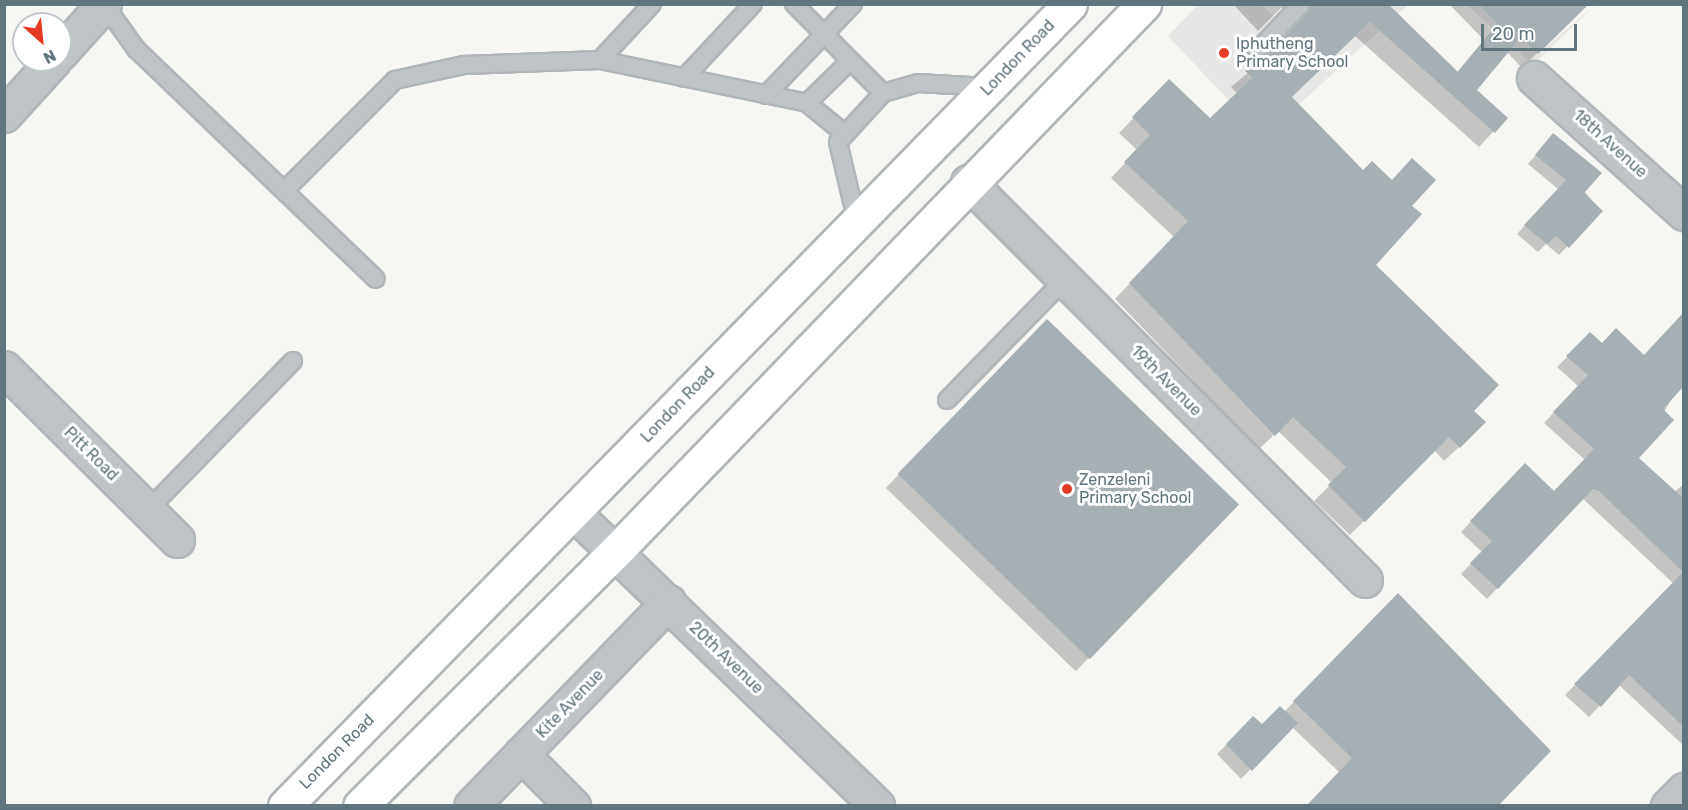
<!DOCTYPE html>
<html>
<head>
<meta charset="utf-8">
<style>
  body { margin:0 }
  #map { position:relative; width:1688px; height:810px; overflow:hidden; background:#f6f6f3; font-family:Rubik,sans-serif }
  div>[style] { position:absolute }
  .built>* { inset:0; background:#e7e7e6 }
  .shadow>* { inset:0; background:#0003; transform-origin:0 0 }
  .building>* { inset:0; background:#a6b0b4; transform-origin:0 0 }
  .roads { filter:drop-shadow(2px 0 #b0b6b9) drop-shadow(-2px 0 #b0b6b9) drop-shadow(0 2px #b0b6b9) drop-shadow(0 -2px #b0b6b9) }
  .lane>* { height:16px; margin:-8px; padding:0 8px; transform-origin:8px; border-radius:8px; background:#bfc4c7 }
  .street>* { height:33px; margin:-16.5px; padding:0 16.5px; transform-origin:16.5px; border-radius:16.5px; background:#bfc4c7 }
  .primary>* { height:33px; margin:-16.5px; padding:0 16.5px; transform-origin:16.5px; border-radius:16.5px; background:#fff }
  .dots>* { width:16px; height:16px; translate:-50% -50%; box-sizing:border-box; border:3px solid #fff; border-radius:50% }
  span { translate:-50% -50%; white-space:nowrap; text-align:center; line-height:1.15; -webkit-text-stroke:6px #fff; paint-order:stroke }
  .poi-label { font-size:16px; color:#61757e }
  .left { translate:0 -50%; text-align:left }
  .street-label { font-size:16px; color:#61757e }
  .frame { position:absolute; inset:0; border:6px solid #61757e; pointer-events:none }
  .north { position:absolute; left:12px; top:12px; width:60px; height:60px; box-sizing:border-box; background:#fff; border:2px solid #c0c8cb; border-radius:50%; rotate:153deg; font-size:16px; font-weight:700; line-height:24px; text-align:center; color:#61757e }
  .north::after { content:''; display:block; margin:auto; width:21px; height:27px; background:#e53a24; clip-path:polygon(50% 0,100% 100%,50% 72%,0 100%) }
  .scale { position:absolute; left:1481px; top:24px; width:96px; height:27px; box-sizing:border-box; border:3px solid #61757e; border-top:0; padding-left:8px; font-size:18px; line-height:21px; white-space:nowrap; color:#61757e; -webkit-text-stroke:4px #fff; paint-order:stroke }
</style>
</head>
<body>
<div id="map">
  <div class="built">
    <div style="clip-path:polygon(1198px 5px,1262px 5px,1274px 17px,1288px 5px,1314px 5px,1245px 71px,1270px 118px,1388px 5px,1408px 5px,1263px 137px,1168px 36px)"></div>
    <div style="clip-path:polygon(1467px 5px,1478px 5px,1497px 24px,1512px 27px,1538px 54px,1595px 5px,1533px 65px)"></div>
  </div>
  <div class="shadow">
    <div style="clip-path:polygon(1233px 4px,1387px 4px,1457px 72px,1484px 40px,1449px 4px,1587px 4px,1522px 68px,1507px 52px,1475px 90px,1506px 118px,1479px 147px,1355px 36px,1290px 98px,1363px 172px,1410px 206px,1373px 265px,1472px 411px,1459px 447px,1444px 461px,1434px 450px,1350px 535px,1314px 501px,1332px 483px,1278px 431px,1259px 449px,1115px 299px,1174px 237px,1111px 178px,1137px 150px,1119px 133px,1155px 96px,1210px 120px,1238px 94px,1231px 87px,1260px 63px,1298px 17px,1281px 8px,1258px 31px)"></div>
    <div style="clip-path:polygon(1545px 144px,1601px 211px,1559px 255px,1546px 244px,1538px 252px,1517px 234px,1558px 189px,1528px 164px)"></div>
    <div style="clip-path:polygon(1680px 319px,1684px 378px,1637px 458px,1674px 492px,1684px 484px,1683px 745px,1619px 685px,1589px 717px,1565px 695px,1673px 583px,1582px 498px,1487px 599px,1461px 574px,1482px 552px,1461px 532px,1515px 475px,1554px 493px,1585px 460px,1544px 423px,1578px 386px,1557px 367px,1590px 334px,1602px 345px,1644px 357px)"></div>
    <div style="left:1047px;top:321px;width:264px;height:232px;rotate:44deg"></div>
    <div style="clip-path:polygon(1384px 609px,1495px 806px,1339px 772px,1292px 727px,1241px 779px,1217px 754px,1253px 718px,1262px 726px,1284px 712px)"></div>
  </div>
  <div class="building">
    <div style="clip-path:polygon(1311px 4px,1388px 4px,1458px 72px,1497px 24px,1478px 4px,1589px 4px,1538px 54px,1521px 37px,1477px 90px,1508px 118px,1495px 133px,1370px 22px,1292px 97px,1363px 170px,1372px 161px,1392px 180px,1412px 158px,1436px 180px,1412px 206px,1422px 214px,1376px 265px,1499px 385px,1474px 411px,1486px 422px,1460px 448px,1449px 437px,1365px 522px,1328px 485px,1346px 467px,1293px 417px,1275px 436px,1129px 283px,1188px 221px,1124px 162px,1150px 135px,1132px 117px,1169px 79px,1210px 118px,1252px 78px,1245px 71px,1265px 58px)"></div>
    <div style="clip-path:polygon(1553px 133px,1602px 173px,1584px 193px,1603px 211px,1569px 248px,1556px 236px,1547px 244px,1524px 225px,1566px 180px,1535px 155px)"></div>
    <div style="clip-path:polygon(1683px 313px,1683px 387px,1663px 409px,1674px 420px,1639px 458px,1683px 498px,1683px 726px,1629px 675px,1601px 707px,1574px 684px,1683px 572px,1599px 491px,1593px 489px,1498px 589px,1470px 563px,1492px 541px,1470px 521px,1525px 463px,1554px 491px,1594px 449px,1553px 412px,1588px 375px,1566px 356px,1590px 332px,1602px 343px,1616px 328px,1644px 355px)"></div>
    <div style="left:1047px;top:319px;width:267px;height:215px;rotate:44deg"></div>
    <div style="clip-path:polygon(1398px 593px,1551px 751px,1498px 806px,1306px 806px,1352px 758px,1293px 701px)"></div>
    <div style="clip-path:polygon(1280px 706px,1298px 723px,1252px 771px,1226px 744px,1253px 716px,1262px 724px)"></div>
  </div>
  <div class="roads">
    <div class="lane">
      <div style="left:104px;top:4px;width:55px;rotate:54.6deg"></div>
      <div style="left:136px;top:49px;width:332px;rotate:43.8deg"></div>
      <div style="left:794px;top:4px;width:126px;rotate:45deg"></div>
      <div style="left:1257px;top:51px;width:64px;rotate:-46.9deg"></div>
      <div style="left:600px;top:60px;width:76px;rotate:-47.1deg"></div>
      <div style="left:684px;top:78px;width:101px;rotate:-47deg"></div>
      <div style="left:766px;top:95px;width:126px;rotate:-46.3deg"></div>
      <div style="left:807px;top:103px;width:59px;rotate:-44.3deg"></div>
      <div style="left:285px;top:190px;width:156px;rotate:-45deg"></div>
      <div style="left:395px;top:80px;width:71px;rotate:-12.3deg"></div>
      <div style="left:464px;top:65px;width:136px;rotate:-2.1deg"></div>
      <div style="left:600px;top:60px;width:211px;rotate:11.7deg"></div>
      <div style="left:807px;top:103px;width:49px;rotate:39.2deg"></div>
      <div style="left:857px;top:222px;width:82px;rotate:-103.4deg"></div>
      <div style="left:838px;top:142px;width:67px;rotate:-47.4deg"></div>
      <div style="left:883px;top:93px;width:36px;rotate:-16deg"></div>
      <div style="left:918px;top:83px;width:70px;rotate:3.3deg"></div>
      <div style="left:947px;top:400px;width:169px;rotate:-45.7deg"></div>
      <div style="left:148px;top:510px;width:208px;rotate:-45.8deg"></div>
    </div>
    <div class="street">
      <div style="left:60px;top:53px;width:66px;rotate:-48.1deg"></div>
      <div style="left:1534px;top:78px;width:202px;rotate:42deg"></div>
      <div style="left:4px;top:115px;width:74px;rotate:-47.7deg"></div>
      <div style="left:968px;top:182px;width:562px;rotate:45.07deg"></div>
      <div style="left:4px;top:368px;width:244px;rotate:44.8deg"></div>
      <div style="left:573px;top:512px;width:423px;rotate:44deg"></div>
      <div style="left:521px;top:754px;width:74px;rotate:45deg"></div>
      <div style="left:471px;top:806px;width:284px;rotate:-45.9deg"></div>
      <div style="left:1668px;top:806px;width:23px;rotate:-45deg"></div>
    </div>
    <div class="primary">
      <div style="left:285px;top:806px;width:1122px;rotate:-45.61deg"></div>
      <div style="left:360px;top:806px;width:360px;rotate:-44.9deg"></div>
      <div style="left:615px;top:552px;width:762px;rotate:-46.01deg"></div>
    </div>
  </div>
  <div class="dots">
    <div style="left:1224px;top:53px;background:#e53a24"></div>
    <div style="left:1067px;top:489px;background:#e53a24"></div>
  </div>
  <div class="poi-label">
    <span class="left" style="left:1236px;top:53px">Iphutheng<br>Primary School</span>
    <span class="left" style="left:1079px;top:489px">Zenzeleni<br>Primary School</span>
  </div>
  <div class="street-label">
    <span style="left:1018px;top:58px;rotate:-46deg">London Road</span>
    <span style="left:1610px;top:144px;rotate:42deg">18th Avenue</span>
    <span style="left:1166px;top:381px;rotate:45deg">19th Avenue</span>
    <span style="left:678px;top:405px;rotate:-46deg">London Road</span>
    <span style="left:91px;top:454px;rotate:45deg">Pitt Road</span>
    <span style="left:726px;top:658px;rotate:44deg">20th Avenue</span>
    <span style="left:570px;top:704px;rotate:-46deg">Kite Avenue</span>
    <span style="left:337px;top:752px;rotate:-45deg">London Road</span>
  </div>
  <div class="frame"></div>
  <div class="north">N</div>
  <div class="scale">20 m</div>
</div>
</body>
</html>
